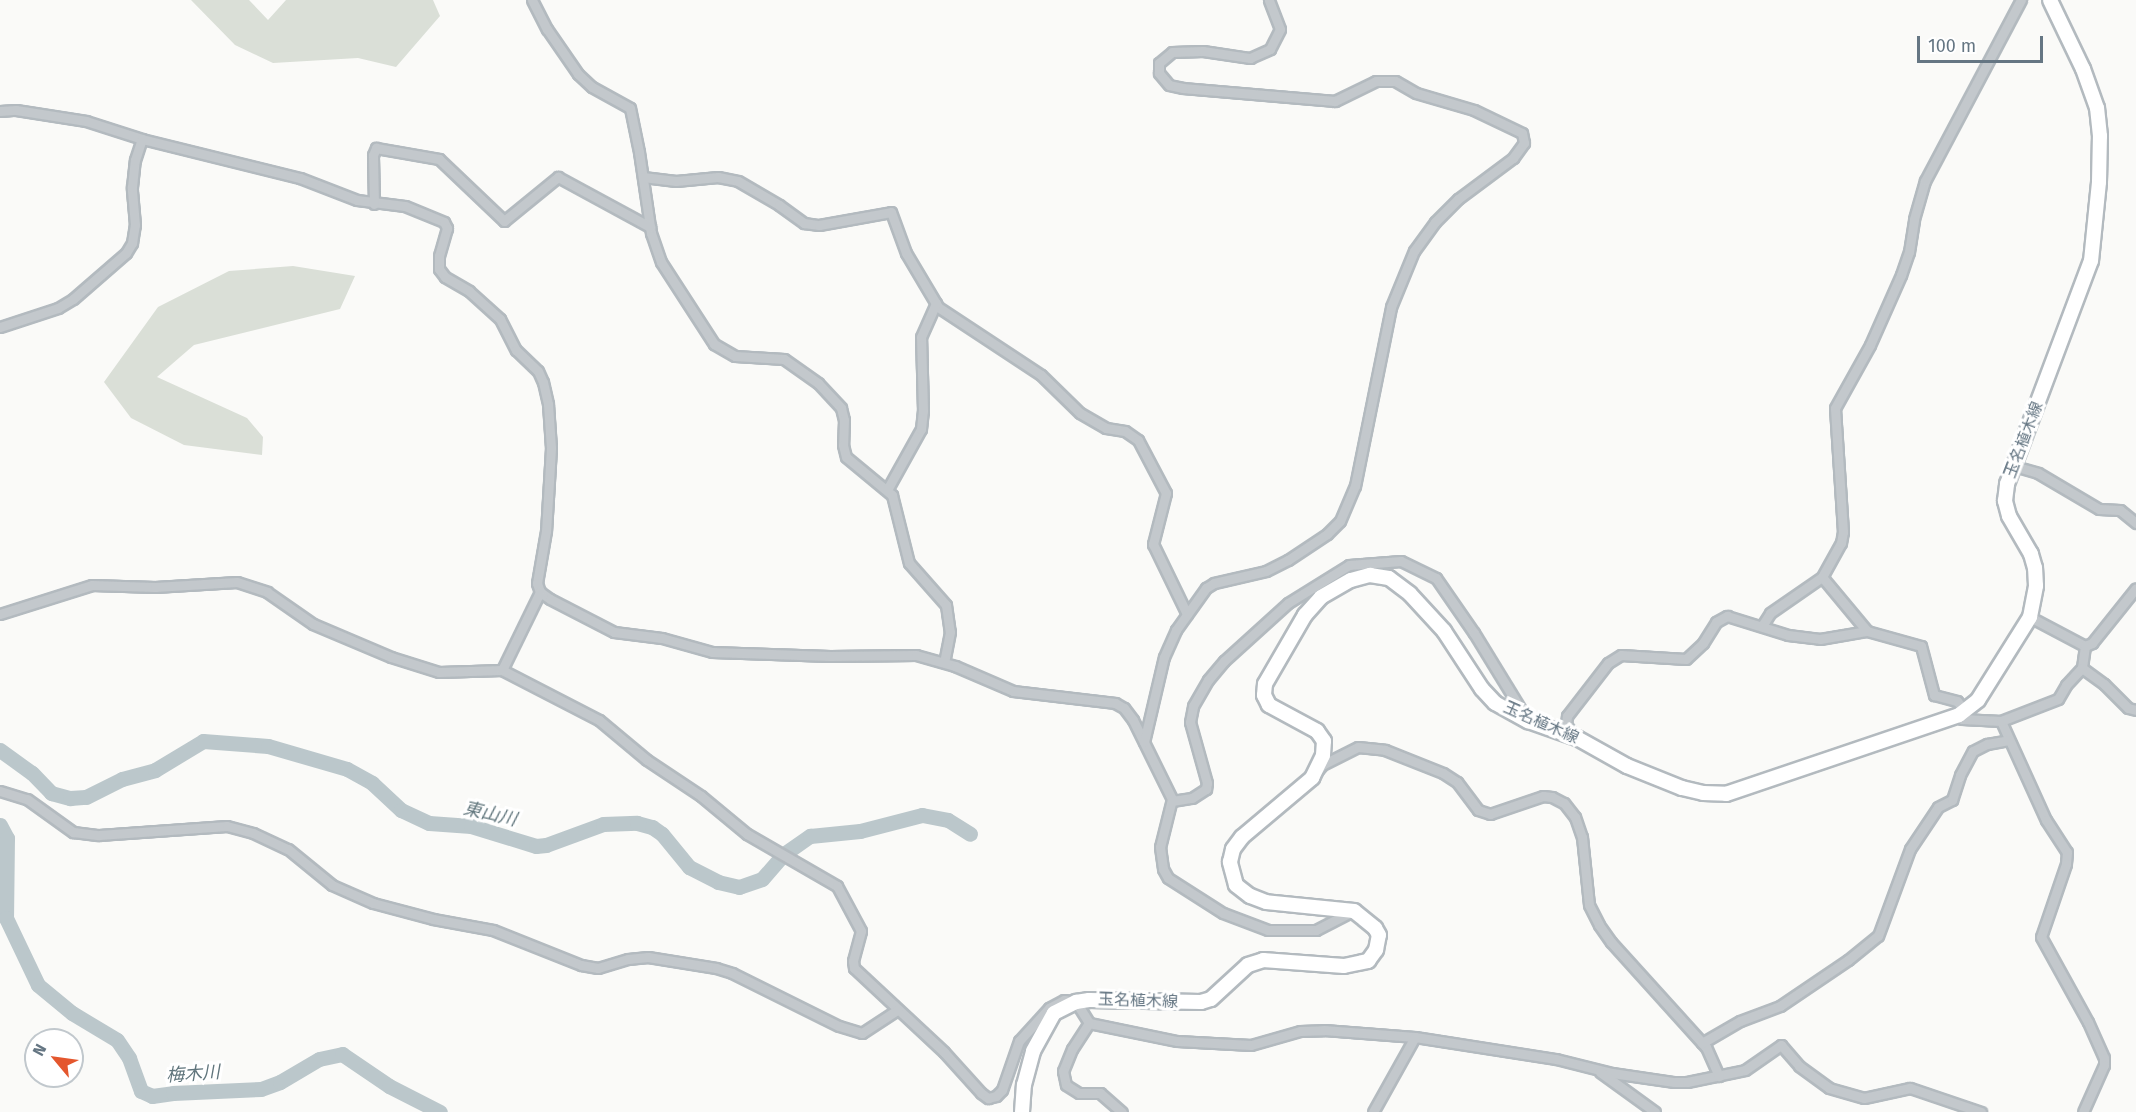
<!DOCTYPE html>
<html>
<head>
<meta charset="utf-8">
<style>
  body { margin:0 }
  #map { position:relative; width:2136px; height:1112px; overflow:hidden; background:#fafaf8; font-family:"Fira Sans","Noto Sans JP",sans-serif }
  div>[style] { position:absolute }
  .green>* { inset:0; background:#dadfd7 }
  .river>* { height:15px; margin:-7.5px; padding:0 7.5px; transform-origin:7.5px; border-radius:7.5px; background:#bbc7cb }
  .roads { filter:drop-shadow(2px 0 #b3babf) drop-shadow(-2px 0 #b3babf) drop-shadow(0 2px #b3babf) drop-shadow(0 -2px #b3babf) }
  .minor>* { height:9px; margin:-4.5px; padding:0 4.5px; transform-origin:4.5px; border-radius:4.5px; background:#c3c8cc }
  .secondary>* { height:14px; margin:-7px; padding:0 7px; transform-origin:7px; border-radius:7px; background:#fff }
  span { translate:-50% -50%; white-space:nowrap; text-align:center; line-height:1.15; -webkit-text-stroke:6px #fff; paint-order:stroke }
  .street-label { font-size:16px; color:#657683 }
  .water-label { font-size:18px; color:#60757c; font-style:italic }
  .north { position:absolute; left:24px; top:1028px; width:60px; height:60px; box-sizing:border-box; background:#fff; border:2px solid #c1c8cd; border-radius:50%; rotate:299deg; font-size:16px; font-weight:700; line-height:24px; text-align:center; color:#657683 }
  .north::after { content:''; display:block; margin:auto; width:21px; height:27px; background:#e4572e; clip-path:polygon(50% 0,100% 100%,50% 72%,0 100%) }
  .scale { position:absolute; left:1917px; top:36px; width:126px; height:27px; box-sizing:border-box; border:3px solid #657683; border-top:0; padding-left:8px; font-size:18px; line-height:21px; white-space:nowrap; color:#657683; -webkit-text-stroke:4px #fff; paint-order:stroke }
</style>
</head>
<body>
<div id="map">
  <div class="green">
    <div style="clip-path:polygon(191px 0,249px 0,268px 20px,286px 0,433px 0,440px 16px,396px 67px,358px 58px,273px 63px,235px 45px)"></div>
    <div style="clip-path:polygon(293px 266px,355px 276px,340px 309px,194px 345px,157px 377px,247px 418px,263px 437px,262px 455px,184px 445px,131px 418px,104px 382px,158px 307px,229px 271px)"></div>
  </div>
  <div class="river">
    <div style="left:0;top:750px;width:39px;rotate:36deg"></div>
    <div style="left:32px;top:773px;width:28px;rotate:46deg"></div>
    <div style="left:51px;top:793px;width:20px;rotate:15deg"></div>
    <div style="left:70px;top:798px;width:16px;rotate:-4deg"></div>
    <div style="left:86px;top:797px;width:40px;rotate:-26.6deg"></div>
    <div style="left:122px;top:779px;width:34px;rotate:-15deg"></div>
    <div style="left:155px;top:770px;width:56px;rotate:-31.1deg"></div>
    <div style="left:203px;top:741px;width:65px;rotate:4.4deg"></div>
    <div style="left:268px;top:746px;width:82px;rotate:16.2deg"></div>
    <div style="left:347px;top:769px;width:29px;rotate:29deg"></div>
    <div style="left:372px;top:783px;width:40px;rotate:43deg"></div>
    <div style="left:401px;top:810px;width:31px;rotate:25deg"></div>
    <div style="left:429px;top:823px;width:42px;rotate:4.1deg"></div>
    <div style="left:471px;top:826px;width:68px;rotate:17.1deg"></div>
    <div style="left:536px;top:846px;width:10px;rotate:-6deg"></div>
    <div style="left:546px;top:845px;width:61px;rotate:-20.2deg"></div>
    <div style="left:603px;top:824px;width:34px;rotate:-2deg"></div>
    <div style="left:637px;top:823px;width:16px;rotate:15deg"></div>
    <div style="left:652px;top:827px;width:12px;rotate:35deg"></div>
    <div style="left:662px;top:834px;width:43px;rotate:50.7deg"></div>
    <div style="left:689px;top:867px;width:33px;rotate:27deg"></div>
    <div style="left:718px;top:882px;width:22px;rotate:13deg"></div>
    <div style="left:739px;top:887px;width:24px;rotate:-19deg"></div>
    <div style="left:762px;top:879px;width:33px;rotate:-49deg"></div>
    <div style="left:784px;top:854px;width:32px;rotate:-35deg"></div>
    <div style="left:810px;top:836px;width:50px;rotate:-5.7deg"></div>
    <div style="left:860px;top:831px;width:64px;rotate:-14.5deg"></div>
    <div style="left:922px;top:815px;width:26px;rotate:11deg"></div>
    <div style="left:948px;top:820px;width:26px;rotate:32deg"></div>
    <div style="left:0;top:825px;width:15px;rotate:62deg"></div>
    <div style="left:7px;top:838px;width:80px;rotate:90.7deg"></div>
    <div style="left:6px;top:918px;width:74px;rotate:64.5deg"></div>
    <div style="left:38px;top:985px;width:44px;rotate:39.5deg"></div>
    <div style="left:72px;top:1013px;width:52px;rotate:31deg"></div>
    <div style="left:117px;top:1040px;width:22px;rotate:56deg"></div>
    <div style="left:129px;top:1058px;width:35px;rotate:70deg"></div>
    <div style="left:141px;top:1091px;width:12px;rotate:24deg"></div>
    <div style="left:152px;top:1096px;width:21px;rotate:-8deg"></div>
    <div style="left:173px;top:1093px;width:88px;rotate:-2.6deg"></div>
    <div style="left:261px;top:1089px;width:20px;rotate:-20deg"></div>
    <div style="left:280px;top:1082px;width:45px;rotate:-30.5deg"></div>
    <div style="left:319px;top:1059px;width:24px;rotate:-12deg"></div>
    <div style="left:342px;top:1054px;width:57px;rotate:34.2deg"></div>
    <div style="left:389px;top:1086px;width:57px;rotate:27deg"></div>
  </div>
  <div class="roads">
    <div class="minor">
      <div style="left:532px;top:0;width:33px;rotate:63deg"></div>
      <div style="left:547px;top:29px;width:55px;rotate:55.4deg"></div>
      <div style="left:578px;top:74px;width:19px;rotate:43deg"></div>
      <div style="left:592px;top:87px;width:43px;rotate:28.9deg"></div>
      <div style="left:630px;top:108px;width:45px;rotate:78.4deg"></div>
      <div style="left:639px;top:152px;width:82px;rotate:81.6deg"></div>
      <div style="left:651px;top:233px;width:31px;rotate:71deg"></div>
      <div style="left:661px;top:262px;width:98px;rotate:57.1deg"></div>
      <div style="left:714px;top:344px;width:24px;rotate:30deg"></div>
      <div style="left:735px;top:356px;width:49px;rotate:3.5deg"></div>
      <div style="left:784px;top:359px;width:42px;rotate:35.2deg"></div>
      <div style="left:818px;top:383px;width:34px;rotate:47deg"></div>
      <div style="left:841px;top:408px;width:12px;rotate:76deg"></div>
      <div style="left:844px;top:420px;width:25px;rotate:92deg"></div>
      <div style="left:843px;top:445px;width:12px;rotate:76deg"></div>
      <div style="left:846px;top:457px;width:60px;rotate:39.6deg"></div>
      <div style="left:892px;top:495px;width:70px;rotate:76deg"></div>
      <div style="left:909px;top:563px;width:56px;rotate:48.6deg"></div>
      <div style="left:946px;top:605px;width:27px;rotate:82deg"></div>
      <div style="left:950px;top:632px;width:31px;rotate:101deg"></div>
      <div style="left:0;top:111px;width:16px;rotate:-4deg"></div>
      <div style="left:16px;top:110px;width:71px;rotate:8.9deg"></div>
      <div style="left:86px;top:121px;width:59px;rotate:17.8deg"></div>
      <div style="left:142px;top:139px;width:163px;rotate:13.9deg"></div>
      <div style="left:300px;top:178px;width:61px;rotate:21.1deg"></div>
      <div style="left:357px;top:200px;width:48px;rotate:7.1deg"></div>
      <div style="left:405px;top:206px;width:42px;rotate:22.3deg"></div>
      <div style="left:444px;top:222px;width:7px;rotate:63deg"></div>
      <div style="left:447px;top:228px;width:29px;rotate:106deg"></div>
      <div style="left:439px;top:256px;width:13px;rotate:90deg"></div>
      <div style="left:439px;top:269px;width:10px;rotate:53deg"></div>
      <div style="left:445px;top:277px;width:28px;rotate:30deg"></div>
      <div style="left:469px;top:291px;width:42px;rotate:42.1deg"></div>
      <div style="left:500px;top:319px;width:35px;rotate:63deg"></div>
      <div style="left:516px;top:350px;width:30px;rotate:44deg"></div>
      <div style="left:538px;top:371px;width:12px;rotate:66deg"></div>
      <div style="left:543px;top:382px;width:23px;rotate:77deg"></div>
      <div style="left:548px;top:404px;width:44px;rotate:86.1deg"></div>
      <div style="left:551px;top:448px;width:83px;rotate:93.4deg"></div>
      <div style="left:546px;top:531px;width:53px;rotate:99.8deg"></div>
      <div style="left:537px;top:583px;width:9px;rotate:72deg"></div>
      <div style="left:540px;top:592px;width:12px;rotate:35deg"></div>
      <div style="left:550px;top:599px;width:72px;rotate:27.3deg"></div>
      <div style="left:614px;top:632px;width:48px;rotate:7.1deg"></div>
      <div style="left:662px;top:638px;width:52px;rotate:15.6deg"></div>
      <div style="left:712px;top:652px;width:118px;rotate:1.9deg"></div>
      <div style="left:830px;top:656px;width:86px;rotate:-0.7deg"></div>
      <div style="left:916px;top:655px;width:41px;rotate:15.8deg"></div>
      <div style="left:955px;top:666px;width:63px;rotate:23.3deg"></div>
      <div style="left:1013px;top:691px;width:103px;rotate:6.7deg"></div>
      <div style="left:1115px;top:703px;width:10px;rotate:29deg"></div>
      <div style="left:1124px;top:708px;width:15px;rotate:53deg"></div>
      <div style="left:1133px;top:720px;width:88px;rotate:63.7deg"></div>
      <div style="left:1172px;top:799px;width:49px;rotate:104deg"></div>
      <div style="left:1160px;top:847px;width:22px;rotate:82deg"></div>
      <div style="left:1163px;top:869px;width:10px;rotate:61deg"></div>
      <div style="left:1168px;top:878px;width:65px;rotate:32.5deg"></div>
      <div style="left:1223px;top:913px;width:48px;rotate:20.7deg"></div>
      <div style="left:1268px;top:930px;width:48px"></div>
      <div style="left:1316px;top:930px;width:42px;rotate:-27.2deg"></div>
      <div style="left:643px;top:177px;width:33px;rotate:7deg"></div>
      <div style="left:676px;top:181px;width:42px;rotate:-5.4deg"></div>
      <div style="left:718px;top:177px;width:20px;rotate:11deg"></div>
      <div style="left:738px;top:181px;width:48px;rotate:30.3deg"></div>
      <div style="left:779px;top:205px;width:31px;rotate:36deg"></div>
      <div style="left:804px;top:223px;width:15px;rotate:8deg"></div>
      <div style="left:819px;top:225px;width:73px;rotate:-10.2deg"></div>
      <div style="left:891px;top:212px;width:44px;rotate:69.9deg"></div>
      <div style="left:906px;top:253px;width:63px;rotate:59.3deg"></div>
      <div style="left:938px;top:307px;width:123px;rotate:33.4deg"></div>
      <div style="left:1041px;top:375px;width:54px;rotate:44.3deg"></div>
      <div style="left:1080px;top:413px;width:30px;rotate:30deg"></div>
      <div style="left:1106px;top:428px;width:19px;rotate:9deg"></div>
      <div style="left:1125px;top:431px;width:16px;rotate:35deg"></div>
      <div style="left:1138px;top:440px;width:60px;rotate:62.2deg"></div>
      <div style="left:1166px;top:493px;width:53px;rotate:104.3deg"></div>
      <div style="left:1153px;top:544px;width:78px;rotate:64.1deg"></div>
      <div style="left:374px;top:204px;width:49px;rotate:-91.2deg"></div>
      <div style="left:373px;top:155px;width:8px;rotate:-67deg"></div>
      <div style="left:376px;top:148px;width:64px;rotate:9.9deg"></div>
      <div style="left:439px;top:159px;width:90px;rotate:43.6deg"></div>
      <div style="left:504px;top:221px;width:70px;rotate:-39.2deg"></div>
      <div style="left:558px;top:177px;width:105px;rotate:28.5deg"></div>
      <div style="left:0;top:327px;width:61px;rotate:-18.1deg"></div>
      <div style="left:58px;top:308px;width:17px;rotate:-31deg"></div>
      <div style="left:73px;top:299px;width:70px;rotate:-41deg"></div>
      <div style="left:126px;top:253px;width:12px;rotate:-59deg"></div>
      <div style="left:132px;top:243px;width:18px;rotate:-81deg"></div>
      <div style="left:135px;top:225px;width:38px;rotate:-95deg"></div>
      <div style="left:132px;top:187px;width:27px;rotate:-84deg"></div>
      <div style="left:135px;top:160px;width:22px;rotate:-72deg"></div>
      <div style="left:2014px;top:466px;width:25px;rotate:16deg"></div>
      <div style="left:2038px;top:473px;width:71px;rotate:30.5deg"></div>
      <div style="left:2099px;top:509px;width:21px;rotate:3deg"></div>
      <div style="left:2120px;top:510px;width:21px;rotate:39deg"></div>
      <div style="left:887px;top:490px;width:70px;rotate:-60.9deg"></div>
      <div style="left:921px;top:429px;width:18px;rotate:-84deg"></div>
      <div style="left:923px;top:411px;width:74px;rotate:-91.5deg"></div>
      <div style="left:921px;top:337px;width:37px;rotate:-66deg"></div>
      <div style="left:0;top:614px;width:96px;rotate:-17.5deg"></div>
      <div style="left:92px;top:585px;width:63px;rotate:1.8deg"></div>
      <div style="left:155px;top:587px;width:82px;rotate:-3.5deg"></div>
      <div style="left:237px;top:582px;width:32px;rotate:18deg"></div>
      <div style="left:267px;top:592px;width:56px;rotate:34.8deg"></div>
      <div style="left:313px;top:624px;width:85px;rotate:22.9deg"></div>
      <div style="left:391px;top:657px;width:50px;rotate:17.4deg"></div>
      <div style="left:439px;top:672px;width:63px;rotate:-1.8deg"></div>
      <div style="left:502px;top:670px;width:109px;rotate:27.3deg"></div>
      <div style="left:599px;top:720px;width:62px;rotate:39.8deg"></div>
      <div style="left:647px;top:760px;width:65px;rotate:33.7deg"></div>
      <div style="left:701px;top:796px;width:60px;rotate:39.6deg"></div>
      <div style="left:747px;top:834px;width:104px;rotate:30deg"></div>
      <div style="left:837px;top:886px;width:51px;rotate:61.9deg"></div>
      <div style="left:861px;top:931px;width:31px;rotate:105deg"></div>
      <div style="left:853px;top:961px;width:7px;rotate:82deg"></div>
      <div style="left:854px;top:968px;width:123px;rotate:43deg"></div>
      <div style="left:944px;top:1052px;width:55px;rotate:47.9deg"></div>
      <div style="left:981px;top:1093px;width:9px;rotate:36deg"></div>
      <div style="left:988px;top:1098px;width:8px;rotate:-14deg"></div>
      <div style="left:996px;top:1096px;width:8px;rotate:-45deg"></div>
      <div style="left:1002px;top:1090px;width:52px;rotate:-70.9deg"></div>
      <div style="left:1019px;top:1041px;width:45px;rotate:-47.7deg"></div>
      <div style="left:1049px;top:1008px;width:17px;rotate:-28deg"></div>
      <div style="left:1064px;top:1000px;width:12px;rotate:9deg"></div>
      <div style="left:1076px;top:1002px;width:25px;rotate:58deg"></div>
      <div style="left:1089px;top:1023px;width:90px;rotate:11.6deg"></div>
      <div style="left:1177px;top:1041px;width:74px;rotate:3.1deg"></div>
      <div style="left:1251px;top:1045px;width:51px;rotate:-15.9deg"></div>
      <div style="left:1300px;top:1031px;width:24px;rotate:-2deg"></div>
      <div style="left:1324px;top:1030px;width:91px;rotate:4.4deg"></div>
      <div style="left:1415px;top:1037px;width:143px;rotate:8.9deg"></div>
      <div style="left:1556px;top:1059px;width:58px;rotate:14deg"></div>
      <div style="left:1612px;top:1073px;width:63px;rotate:8.3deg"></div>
      <div style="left:1674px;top:1082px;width:13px"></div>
      <div style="left:1687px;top:1082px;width:59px;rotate:-11.7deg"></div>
      <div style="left:1745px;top:1070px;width:44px;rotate:-34.8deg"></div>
      <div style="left:1781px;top:1045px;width:28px;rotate:49deg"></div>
      <div style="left:1799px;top:1066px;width:37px;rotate:36deg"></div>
      <div style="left:1829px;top:1088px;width:36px;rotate:16deg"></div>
      <div style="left:1864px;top:1098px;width:47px;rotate:-12.3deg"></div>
      <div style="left:1910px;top:1088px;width:75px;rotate:18.7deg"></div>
      <div style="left:2030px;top:617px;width:62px;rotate:27.8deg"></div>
      <div style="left:1762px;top:626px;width:15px;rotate:-58deg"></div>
      <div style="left:1770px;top:613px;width:63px;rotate:-34.7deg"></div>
      <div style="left:1822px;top:577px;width:39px;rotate:-61deg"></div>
      <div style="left:1841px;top:543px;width:11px;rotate:-80deg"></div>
      <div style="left:1843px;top:532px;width:124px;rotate:-93.7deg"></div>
      <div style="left:1835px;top:408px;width:72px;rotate:-60.9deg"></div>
      <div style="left:1870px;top:345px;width:77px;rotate:-66.1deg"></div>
      <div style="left:1901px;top:275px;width:24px;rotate:-71deg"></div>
      <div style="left:1909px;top:252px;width:33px;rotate:-81deg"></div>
      <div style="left:1914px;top:219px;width:40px;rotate:-74deg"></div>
      <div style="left:1925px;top:181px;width:205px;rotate:-62.1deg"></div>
      <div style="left:1867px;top:631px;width:56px;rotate:15.5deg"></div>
      <div style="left:1921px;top:646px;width:51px;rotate:75.1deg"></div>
      <div style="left:1934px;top:695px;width:24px;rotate:15deg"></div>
      <div style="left:1957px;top:701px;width:13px;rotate:51deg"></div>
      <div style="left:2085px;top:646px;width:22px;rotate:98deg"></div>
      <div style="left:2082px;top:668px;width:27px;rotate:36deg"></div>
      <div style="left:2104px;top:684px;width:34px;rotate:45deg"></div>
      <div style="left:2128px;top:708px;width:8px;rotate:14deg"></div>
      <div style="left:2085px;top:646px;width:8px;rotate:-23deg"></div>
      <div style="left:2092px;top:643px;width:70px;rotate:-51.3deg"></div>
      <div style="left:502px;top:670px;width:87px;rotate:-64deg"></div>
      <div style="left:1959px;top:715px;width:5px;rotate:53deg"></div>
      <div style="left:1962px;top:719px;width:39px;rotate:3deg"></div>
      <div style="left:2001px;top:721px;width:109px;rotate:65.6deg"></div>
      <div style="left:2046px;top:820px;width:38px;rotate:57deg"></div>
      <div style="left:2067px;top:852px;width:12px;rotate:95deg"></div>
      <div style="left:2066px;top:864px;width:77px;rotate:108.9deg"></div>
      <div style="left:2041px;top:937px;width:97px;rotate:61.1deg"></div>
      <div style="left:2088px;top:1022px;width:39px;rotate:66deg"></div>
      <div style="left:2104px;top:1058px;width:7px;rotate:90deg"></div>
      <div style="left:2104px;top:1065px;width:51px;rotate:114.1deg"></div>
      <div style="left:2001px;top:721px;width:61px;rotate:-21.1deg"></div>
      <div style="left:2058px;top:699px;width:16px;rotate:-60deg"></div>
      <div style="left:2066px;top:685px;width:23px;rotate:-47deg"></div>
      <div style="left:1575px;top:736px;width:14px;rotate:-129deg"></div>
      <div style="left:1566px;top:725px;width:9px;rotate:-84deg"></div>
      <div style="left:1567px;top:716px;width:67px;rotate:-52.3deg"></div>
      <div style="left:1608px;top:663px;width:15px;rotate:-32deg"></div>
      <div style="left:1621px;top:655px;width:65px;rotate:3.5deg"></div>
      <div style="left:1686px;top:659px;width:23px;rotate:-43deg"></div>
      <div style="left:1703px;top:643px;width:25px;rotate:-58deg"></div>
      <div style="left:1716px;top:622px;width:13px;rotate:-29deg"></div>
      <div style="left:1727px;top:616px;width:64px;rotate:17.3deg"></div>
      <div style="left:1788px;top:635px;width:32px;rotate:7deg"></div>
      <div style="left:1820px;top:639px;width:48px;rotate:-9.7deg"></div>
      <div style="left:1867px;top:631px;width:70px;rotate:-129.8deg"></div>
      <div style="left:1144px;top:742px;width:87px;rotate:-76.8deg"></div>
      <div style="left:1164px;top:657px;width:30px;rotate:-66deg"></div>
      <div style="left:1176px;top:630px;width:52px;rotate:-54.5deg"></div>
      <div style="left:1206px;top:588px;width:9px;rotate:-32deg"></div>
      <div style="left:1214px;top:583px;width:53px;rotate:-13deg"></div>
      <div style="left:1266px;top:571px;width:25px;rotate:-27deg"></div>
      <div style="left:1288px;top:560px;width:47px;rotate:-33.7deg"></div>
      <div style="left:1327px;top:534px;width:18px;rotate:-45deg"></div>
      <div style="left:1340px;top:521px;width:38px;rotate:-67deg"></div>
      <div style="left:1355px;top:486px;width:183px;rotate:-78.6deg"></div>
      <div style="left:1391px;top:307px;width:61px;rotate:-67.7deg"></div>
      <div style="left:1414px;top:251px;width:36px;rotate:-54deg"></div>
      <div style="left:1435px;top:222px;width:33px;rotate:-45deg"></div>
      <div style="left:1458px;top:199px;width:69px;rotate:-36.7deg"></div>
      <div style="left:1513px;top:158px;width:19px;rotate:-54deg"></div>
      <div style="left:1524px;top:143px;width:10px;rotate:-101deg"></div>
      <div style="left:1522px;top:133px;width:53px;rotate:-154.4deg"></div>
      <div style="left:1474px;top:110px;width:60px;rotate:-163.7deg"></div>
      <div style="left:1416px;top:93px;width:24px;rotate:-150deg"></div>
      <div style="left:1395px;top:81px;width:19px;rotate:180deg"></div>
      <div style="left:1376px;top:81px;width:46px;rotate:154deg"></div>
      <div style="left:1335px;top:101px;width:153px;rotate:-175.1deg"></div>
      <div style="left:1183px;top:88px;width:14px;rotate:-168deg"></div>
      <div style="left:1169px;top:85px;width:16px;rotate:-130deg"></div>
      <div style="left:1159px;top:73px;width:10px;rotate:-90deg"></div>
      <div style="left:1159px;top:63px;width:17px;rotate:-40deg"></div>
      <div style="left:1172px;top:52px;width:31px;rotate:-2deg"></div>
      <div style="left:1203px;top:51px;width:48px;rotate:8.5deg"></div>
      <div style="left:1250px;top:58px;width:22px;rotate:-24deg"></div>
      <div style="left:1270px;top:49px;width:22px;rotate:-63deg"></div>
      <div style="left:1280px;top:29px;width:31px;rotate:-111deg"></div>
      <div style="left:1318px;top:770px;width:6px;rotate:-51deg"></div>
      <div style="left:1322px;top:765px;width:40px;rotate:-26.6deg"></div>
      <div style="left:1358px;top:747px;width:27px;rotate:6deg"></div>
      <div style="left:1385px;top:750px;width:62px;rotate:21.6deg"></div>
      <div style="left:1443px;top:773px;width:17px;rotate:33deg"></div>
      <div style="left:1457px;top:782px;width:35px;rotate:53deg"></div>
      <div style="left:1478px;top:810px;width:13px;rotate:18deg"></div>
      <div style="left:1490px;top:814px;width:56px;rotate:-18.8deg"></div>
      <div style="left:1543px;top:796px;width:9px;rotate:6deg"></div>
      <div style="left:1552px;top:797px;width:13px;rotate:27deg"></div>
      <div style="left:1564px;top:803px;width:18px;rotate:52deg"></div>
      <div style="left:1575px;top:817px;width:21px;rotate:71deg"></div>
      <div style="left:1582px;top:837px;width:68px;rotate:84.1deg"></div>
      <div style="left:1589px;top:905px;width:22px;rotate:63deg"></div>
      <div style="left:1599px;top:925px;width:21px;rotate:55deg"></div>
      <div style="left:1611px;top:942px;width:142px;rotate:47.9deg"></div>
      <div style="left:1706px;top:1047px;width:32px;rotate:66deg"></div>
      <div style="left:0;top:791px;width:28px;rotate:17deg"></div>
      <div style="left:27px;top:799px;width:57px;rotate:35.7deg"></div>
      <div style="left:73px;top:832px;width:26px;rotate:7deg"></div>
      <div style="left:99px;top:835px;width:128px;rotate:-4deg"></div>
      <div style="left:227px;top:826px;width:27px;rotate:15deg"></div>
      <div style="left:253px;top:833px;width:38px;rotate:25deg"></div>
      <div style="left:288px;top:849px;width:57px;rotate:39.3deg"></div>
      <div style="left:332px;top:885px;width:45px;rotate:23.7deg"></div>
      <div style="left:373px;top:903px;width:62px;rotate:14.9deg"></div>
      <div style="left:433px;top:919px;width:61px;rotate:10.4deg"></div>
      <div style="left:493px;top:930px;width:95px;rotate:21.7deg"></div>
      <div style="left:581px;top:965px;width:17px;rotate:10deg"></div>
      <div style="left:598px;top:968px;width:31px;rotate:-17deg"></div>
      <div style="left:628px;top:959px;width:20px;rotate:-6deg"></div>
      <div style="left:648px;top:957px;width:69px;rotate:9.2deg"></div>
      <div style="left:716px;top:968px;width:17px;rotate:17deg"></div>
      <div style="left:732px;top:973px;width:119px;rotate:26.4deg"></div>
      <div style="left:839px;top:1026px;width:24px;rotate:17deg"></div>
      <div style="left:862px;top:1033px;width:42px;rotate:-33.3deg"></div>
      <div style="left:1172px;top:801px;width:20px;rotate:-9deg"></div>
      <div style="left:1192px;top:798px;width:17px;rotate:-33deg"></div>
      <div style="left:1206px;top:789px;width:6px;rotate:-81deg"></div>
      <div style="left:1207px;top:783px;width:63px;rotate:-105.6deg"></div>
      <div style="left:1190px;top:722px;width:16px;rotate:-79deg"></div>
      <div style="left:1193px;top:706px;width:30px;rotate:-60deg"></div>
      <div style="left:1208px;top:680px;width:25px;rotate:-50deg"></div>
      <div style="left:1224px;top:661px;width:86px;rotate:-42.2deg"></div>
      <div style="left:1288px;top:603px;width:72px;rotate:-31.9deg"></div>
      <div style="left:1349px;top:565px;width:52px;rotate:-4.4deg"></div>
      <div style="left:1401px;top:561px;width:39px;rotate:26deg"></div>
      <div style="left:1436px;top:578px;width:67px;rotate:55.4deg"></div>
      <div style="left:1474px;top:633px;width:103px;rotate:58.5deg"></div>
      <div style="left:1089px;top:1023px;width:31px;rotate:123deg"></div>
      <div style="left:1072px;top:1049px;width:24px;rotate:112deg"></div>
      <div style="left:1063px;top:1071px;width:14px;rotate:78deg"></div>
      <div style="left:1066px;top:1085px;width:15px;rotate:32deg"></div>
      <div style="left:1079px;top:1093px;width:21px"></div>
      <div style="left:1100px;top:1093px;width:29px;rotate:41deg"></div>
      <div style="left:1702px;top:1043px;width:44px;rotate:-30.1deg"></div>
      <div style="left:1740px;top:1021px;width:43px;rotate:-20.6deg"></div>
      <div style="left:1780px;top:1006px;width:82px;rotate:-34.1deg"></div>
      <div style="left:1848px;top:960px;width:38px;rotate:-39deg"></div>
      <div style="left:1878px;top:936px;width:93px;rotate:-69.8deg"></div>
      <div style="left:1910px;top:849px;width:50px;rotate:-56.3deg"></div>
      <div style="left:1938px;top:807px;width:16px;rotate:-27deg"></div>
      <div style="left:1952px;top:800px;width:26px;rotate:-72deg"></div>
      <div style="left:1960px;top:775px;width:27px;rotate:-62deg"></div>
      <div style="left:1973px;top:751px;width:16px;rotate:-27deg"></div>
      <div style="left:1987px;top:744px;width:22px;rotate:-10deg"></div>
      <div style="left:1600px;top:1072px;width:68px;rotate:36deg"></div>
      <div style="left:1373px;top:1112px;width:86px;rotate:-60.8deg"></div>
    </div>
    <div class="secondary">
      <div style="left:1022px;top:1112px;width:27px;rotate:-86deg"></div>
      <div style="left:1024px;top:1085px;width:35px;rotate:-75deg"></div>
      <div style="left:1033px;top:1051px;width:43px;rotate:-61.1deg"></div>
      <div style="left:1054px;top:1013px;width:25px;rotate:-27deg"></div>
      <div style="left:1076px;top:1002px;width:13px;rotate:-9deg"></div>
      <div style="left:1089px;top:1000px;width:112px;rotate:1deg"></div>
      <div style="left:1201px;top:1002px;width:10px;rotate:-17deg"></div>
      <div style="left:1211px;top:999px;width:50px;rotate:-42.6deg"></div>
      <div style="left:1248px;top:965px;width:16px;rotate:-18deg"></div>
      <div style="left:1263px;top:960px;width:81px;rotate:4.2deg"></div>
      <div style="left:1344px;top:966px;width:25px;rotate:-12deg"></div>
      <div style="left:1368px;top:961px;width:14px;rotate:-54deg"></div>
      <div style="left:1376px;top:950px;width:15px;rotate:-79deg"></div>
      <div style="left:1379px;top:935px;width:8px;rotate:-120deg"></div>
      <div style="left:1375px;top:928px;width:27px;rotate:-141deg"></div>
      <div style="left:1354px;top:911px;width:88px;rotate:-174.2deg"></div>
      <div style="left:1266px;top:902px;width:17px;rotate:-159deg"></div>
      <div style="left:1250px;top:896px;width:18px;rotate:-142deg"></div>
      <div style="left:1236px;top:885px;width:24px;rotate:-105deg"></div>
      <div style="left:1230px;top:862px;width:13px;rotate:-77deg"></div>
      <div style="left:1233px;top:849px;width:15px;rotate:-53deg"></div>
      <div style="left:1242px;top:837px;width:92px;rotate:-40.1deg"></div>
      <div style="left:1312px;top:778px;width:25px;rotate:-64deg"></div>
      <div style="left:1323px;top:755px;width:14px;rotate:-86deg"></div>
      <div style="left:1324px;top:741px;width:12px;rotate:-125deg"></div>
      <div style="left:1317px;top:731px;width:55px;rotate:-151.6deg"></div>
      <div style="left:1269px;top:705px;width:11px;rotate:-117deg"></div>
      <div style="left:1264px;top:695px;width:11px;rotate:-85deg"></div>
      <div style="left:1265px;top:684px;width:80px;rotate:-59.9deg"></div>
      <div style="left:1305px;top:615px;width:24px;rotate:-48deg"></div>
      <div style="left:1321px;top:597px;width:34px;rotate:-30deg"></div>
      <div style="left:1351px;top:580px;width:20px;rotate:-15deg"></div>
      <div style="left:1370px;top:575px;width:19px;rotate:9deg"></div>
      <div style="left:1389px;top:578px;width:26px;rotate:37deg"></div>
      <div style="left:1410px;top:594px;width:50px;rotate:47.4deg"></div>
      <div style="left:1444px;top:631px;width:69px;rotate:56.8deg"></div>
      <div style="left:1482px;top:689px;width:19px;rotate:47deg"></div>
      <div style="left:1495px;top:703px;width:38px;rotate:29deg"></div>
      <div style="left:1528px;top:721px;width:52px;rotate:19.1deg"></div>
      <div style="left:1577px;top:738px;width:57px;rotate:29.2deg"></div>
      <div style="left:1627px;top:766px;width:59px;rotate:21.8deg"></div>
      <div style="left:1682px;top:788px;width:22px;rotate:13deg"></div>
      <div style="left:1703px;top:793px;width:23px;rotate:2deg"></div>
      <div style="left:1726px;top:794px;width:246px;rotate:-18.7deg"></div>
      <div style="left:1959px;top:715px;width:24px;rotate:-38deg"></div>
      <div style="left:1978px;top:700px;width:98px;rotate:-57.9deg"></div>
      <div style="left:2030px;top:617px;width:32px;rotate:-79deg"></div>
      <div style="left:2036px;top:586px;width:18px;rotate:-93deg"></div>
      <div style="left:2035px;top:568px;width:15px;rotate:-106deg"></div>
      <div style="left:2031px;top:554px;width:44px;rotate:-120.1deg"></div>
      <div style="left:2009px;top:516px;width:16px;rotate:-105deg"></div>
      <div style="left:2005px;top:501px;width:17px;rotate:-83deg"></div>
      <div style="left:2007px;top:484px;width:238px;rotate:-69.4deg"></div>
      <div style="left:2091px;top:261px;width:79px;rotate:-84.2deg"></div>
      <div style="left:2099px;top:182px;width:46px;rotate:-88.8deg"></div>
      <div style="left:2100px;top:136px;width:28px;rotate:-96deg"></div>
      <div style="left:2097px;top:108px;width:41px;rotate:-109.7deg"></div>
      <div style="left:2083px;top:69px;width:76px;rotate:-115.6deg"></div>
    </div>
  </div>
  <div class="street-label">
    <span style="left:2024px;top:440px;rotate:-69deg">玉名植木線</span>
    <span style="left:1541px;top:723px;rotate:24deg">玉名植木線</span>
    <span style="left:1138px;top:1001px;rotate:2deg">玉名植木線</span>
  </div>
  <div class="water-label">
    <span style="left:490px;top:814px;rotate:13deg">東山川</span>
    <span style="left:193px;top:1074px;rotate:-4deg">梅木川</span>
  </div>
  <div class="north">N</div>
  <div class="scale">100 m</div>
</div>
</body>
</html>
